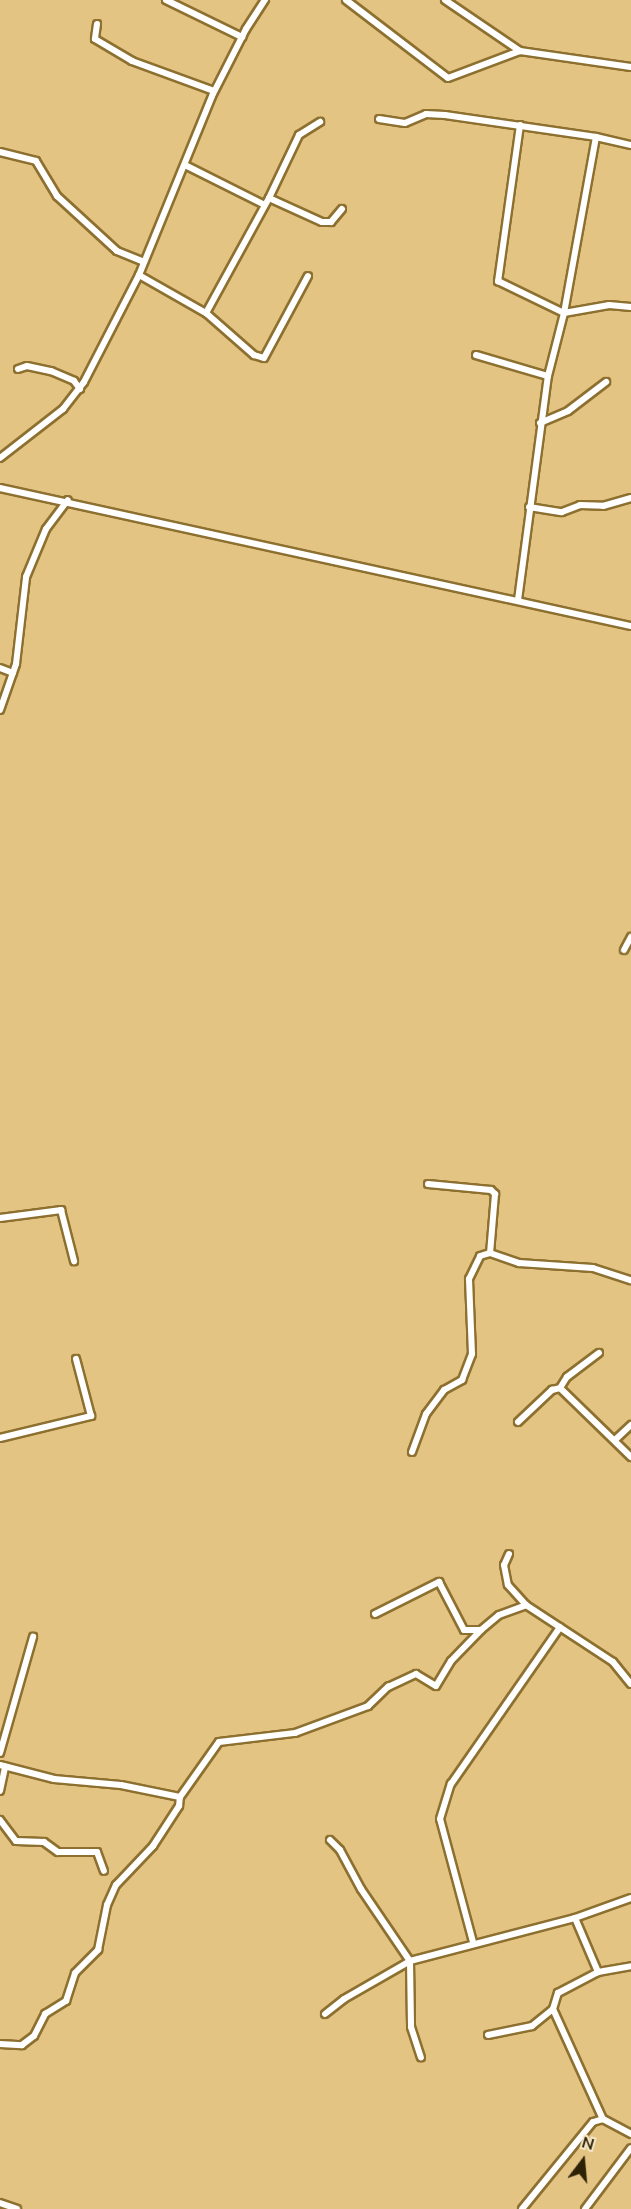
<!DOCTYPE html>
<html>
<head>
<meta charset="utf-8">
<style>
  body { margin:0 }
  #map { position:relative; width:631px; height:2209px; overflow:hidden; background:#e3c483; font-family:"Nunito Sans",sans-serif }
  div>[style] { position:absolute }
  .roads { filter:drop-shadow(2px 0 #8d702f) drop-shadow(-2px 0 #8d702f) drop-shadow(0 2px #8d702f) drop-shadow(0 -2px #8d702f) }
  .minor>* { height:6px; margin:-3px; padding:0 3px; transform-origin:3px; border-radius:3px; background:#fff }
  span { translate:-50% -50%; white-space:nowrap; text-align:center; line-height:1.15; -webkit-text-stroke:4.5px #f6e7c7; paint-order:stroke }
  .north { position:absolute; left:553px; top:2131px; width:60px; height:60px; -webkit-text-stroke:4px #f6e7c7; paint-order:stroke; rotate:16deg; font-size:16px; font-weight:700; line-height:24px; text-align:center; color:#2d2106 }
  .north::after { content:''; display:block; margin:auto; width:21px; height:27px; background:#2d2106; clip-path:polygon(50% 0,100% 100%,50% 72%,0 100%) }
</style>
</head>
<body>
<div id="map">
  <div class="roads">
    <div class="minor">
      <div style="left:166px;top:0;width:85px;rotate:26deg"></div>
      <div style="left:346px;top:0;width:128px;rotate:37.4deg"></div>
      <div style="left:448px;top:78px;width:77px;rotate:-20.6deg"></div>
      <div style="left:445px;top:0;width:91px;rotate:34.2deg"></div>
      <div style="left:520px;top:51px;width:112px;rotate:8.2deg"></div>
      <div style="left:97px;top:24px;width:15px;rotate:98deg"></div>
      <div style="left:95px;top:39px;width:43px;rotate:30.7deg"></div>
      <div style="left:132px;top:61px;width:87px;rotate:20.1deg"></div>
      <div style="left:379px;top:119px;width:26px;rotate:9deg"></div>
      <div style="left:405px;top:123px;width:23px;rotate:-23deg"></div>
      <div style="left:426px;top:114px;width:19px;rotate:3deg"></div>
      <div style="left:445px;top:115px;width:153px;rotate:8.3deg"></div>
      <div style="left:520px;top:125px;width:158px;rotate:98deg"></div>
      <div style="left:498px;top:281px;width:73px;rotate:25.9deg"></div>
      <div style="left:564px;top:313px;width:46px;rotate:-10.1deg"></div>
      <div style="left:609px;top:305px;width:22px;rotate:5deg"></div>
      <div style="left:0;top:152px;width:37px;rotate:14deg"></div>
      <div style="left:36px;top:161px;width:41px;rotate:59deg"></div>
      <div style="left:57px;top:196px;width:81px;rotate:42.5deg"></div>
      <div style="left:117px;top:251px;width:29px;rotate:22deg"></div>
      <div style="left:185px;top:165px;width:89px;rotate:26.6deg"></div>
      <div style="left:269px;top:198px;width:70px;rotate:-64.5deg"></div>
      <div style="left:299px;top:135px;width:25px;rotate:-32deg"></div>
      <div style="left:139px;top:275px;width:77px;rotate:29.6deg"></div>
      <div style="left:206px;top:313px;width:64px;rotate:41.2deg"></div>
      <div style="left:254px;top:355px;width:10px;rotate:17deg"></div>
      <div style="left:264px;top:358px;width:93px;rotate:-61.8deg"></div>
      <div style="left:206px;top:313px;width:131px;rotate:-61.3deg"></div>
      <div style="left:269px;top:198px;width:58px;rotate:24.4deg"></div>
      <div style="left:322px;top:222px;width:9px"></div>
      <div style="left:331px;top:222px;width:17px;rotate:-50deg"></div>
      <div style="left:476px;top:355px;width:75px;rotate:16.3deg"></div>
      <div style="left:18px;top:369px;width:9px;rotate:-18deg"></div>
      <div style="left:27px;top:366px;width:25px;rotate:12deg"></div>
      <div style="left:51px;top:371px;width:25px;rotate:23deg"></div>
      <div style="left:74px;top:381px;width:10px;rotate:53deg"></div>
      <div style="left:540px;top:423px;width:30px;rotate:-23deg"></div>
      <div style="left:568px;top:411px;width:48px;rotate:-37.3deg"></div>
      <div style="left:0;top:458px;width:80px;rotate:-37.9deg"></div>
      <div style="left:63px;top:409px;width:34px;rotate:-52deg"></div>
      <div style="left:84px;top:382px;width:120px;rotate:-62.8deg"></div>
      <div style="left:139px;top:275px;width:193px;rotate:-67.8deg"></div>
      <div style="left:212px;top:96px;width:75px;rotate:-63.1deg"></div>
      <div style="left:246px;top:29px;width:35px;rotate:-57deg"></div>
      <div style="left:0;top:488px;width:646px;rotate:12.34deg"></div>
      <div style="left:529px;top:507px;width:33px;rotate:9deg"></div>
      <div style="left:562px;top:512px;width:19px;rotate:-21deg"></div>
      <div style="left:580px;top:505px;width:23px;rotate:2deg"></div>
      <div style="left:603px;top:506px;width:29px;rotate:-16deg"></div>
      <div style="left:518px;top:600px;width:226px;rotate:-82.4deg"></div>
      <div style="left:548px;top:376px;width:65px;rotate:-75.7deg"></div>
      <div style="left:564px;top:313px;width:179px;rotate:-79.7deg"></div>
      <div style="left:596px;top:137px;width:36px;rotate:13deg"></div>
      <div style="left:0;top:668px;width:14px;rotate:21deg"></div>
      <div style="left:0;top:710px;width:49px;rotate:-70.8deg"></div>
      <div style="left:16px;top:664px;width:88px;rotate:-83.4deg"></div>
      <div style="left:26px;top:577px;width:52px;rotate:-67.4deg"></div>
      <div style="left:46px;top:529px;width:36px;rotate:-53deg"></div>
      <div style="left:624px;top:950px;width:15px;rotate:-62deg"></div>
      <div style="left:428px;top:1184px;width:63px;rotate:5.4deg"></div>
      <div style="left:491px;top:1190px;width:6px;rotate:45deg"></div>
      <div style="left:495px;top:1194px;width:59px;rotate:94.8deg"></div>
      <div style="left:0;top:1218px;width:62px;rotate:-7.5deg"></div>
      <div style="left:61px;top:1210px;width:53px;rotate:75.7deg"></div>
      <div style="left:560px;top:1388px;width:13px;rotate:-58deg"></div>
      <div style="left:567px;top:1377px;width:40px;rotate:-37deg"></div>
      <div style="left:518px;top:1422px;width:47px;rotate:-43.3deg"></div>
      <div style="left:552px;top:1390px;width:8px;rotate:-14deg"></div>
      <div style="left:560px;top:1388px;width:99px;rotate:44.2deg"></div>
      <div style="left:0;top:1438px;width:94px;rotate:-13.6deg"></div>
      <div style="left:91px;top:1416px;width:59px;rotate:-104.7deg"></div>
      <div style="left:616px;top:1439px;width:21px;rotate:-43deg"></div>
      <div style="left:412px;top:1452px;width:40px;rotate:-69.8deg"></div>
      <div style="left:426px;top:1414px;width:30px;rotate:-53deg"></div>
      <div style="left:444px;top:1390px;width:21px;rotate:-29deg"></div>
      <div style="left:462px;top:1380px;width:28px;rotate:-69deg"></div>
      <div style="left:472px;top:1354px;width:75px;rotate:-92.3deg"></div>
      <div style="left:469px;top:1279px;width:25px;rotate:-64deg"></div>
      <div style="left:480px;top:1256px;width:10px;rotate:-17deg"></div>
      <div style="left:490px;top:1253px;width:31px;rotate:19deg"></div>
      <div style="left:519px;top:1263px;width:74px;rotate:3.9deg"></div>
      <div style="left:593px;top:1268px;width:40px;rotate:18deg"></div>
      <div style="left:509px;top:1554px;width:12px;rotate:114deg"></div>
      <div style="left:504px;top:1565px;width:20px;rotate:79deg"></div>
      <div style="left:508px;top:1585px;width:27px;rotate:48deg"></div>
      <div style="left:375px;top:1614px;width:72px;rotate:-26.6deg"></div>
      <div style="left:439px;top:1582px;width:54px;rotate:62.5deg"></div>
      <div style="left:464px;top:1630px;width:16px"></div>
      <div style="left:0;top:1753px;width:121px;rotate:-74.1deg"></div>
      <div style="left:0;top:1765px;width:56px;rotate:14.5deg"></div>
      <div style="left:54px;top:1779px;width:67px;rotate:5.1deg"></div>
      <div style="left:121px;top:1785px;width:60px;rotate:11.5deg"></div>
      <div style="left:180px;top:1797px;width:67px;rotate:-54.7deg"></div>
      <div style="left:219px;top:1742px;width:77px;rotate:-6.8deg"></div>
      <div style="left:295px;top:1733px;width:78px;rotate:-20.3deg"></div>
      <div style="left:368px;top:1706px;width:28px;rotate:-44deg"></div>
      <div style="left:388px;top:1687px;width:31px;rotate:-25deg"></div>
      <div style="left:416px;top:1674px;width:23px;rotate:31deg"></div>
      <div style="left:436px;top:1686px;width:29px;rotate:-59deg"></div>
      <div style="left:451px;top:1661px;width:43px;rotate:-45.9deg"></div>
      <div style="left:481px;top:1630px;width:23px;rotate:-40deg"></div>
      <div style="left:499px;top:1615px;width:29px;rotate:-20deg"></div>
      <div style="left:526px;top:1605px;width:104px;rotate:33.2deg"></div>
      <div style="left:613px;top:1662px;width:28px;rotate:51deg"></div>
      <div style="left:0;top:1791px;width:25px;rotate:-78deg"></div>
      <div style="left:0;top:1820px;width:26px;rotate:53deg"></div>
      <div style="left:16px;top:1841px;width:28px;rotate:2deg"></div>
      <div style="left:44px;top:1842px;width:17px;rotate:36deg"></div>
      <div style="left:58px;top:1852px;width:39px"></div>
      <div style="left:97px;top:1852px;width:20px;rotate:70deg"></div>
      <div style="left:330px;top:1840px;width:14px;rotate:45deg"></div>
      <div style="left:340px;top:1850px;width:44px;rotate:61.7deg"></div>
      <div style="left:361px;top:1889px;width:87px;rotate:55.8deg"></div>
      <div style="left:410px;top:1961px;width:171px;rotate:-14.6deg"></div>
      <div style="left:575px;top:1918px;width:59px;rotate:-19.7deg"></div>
      <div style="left:575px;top:1918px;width:59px;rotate:66.9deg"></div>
      <div style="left:473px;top:1942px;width:127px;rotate:-105deg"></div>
      <div style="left:440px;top:1819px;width:37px;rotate:-73deg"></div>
      <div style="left:451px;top:1784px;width:191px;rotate:-55.2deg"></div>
      <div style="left:553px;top:2009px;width:17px;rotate:-73deg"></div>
      <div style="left:558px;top:1993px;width:45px;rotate:-27.7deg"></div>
      <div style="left:598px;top:1972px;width:34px;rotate:-10deg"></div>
      <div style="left:325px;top:2014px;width:24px;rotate:-38deg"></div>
      <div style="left:344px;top:1999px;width:76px;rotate:-29.9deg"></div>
      <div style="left:410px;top:1961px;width:66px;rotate:89.1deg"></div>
      <div style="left:411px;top:2027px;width:32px;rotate:72deg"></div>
      <div style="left:488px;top:2035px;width:45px;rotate:-11.6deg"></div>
      <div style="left:532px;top:2026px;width:27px;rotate:-39deg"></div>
      <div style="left:553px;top:2009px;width:121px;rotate:65.6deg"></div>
      <div style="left:0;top:2044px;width:22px;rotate:3deg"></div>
      <div style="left:22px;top:2045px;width:15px;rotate:-37deg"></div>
      <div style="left:34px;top:2036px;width:25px;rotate:-63deg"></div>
      <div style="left:45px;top:2014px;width:25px;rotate:-32deg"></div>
      <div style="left:66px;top:2001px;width:29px;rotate:-72deg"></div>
      <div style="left:75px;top:1973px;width:33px;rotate:-45deg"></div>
      <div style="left:98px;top:1950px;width:46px;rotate:-78.7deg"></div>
      <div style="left:107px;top:1905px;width:22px;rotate:-66deg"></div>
      <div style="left:116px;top:1885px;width:54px;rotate:-46.5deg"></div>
      <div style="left:153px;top:1846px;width:48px;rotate:-57deg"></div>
      <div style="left:179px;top:1806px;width:9px;rotate:-84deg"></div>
      <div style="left:0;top:2203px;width:18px;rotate:19deg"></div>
      <div style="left:522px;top:2209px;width:112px;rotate:-50.8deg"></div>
      <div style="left:593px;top:2122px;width:10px;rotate:-17deg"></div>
      <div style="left:603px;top:2119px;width:32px;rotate:28deg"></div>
      <div style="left:585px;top:2209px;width:76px;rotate:-53deg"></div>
    </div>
  </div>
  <div class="north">N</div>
</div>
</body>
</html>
